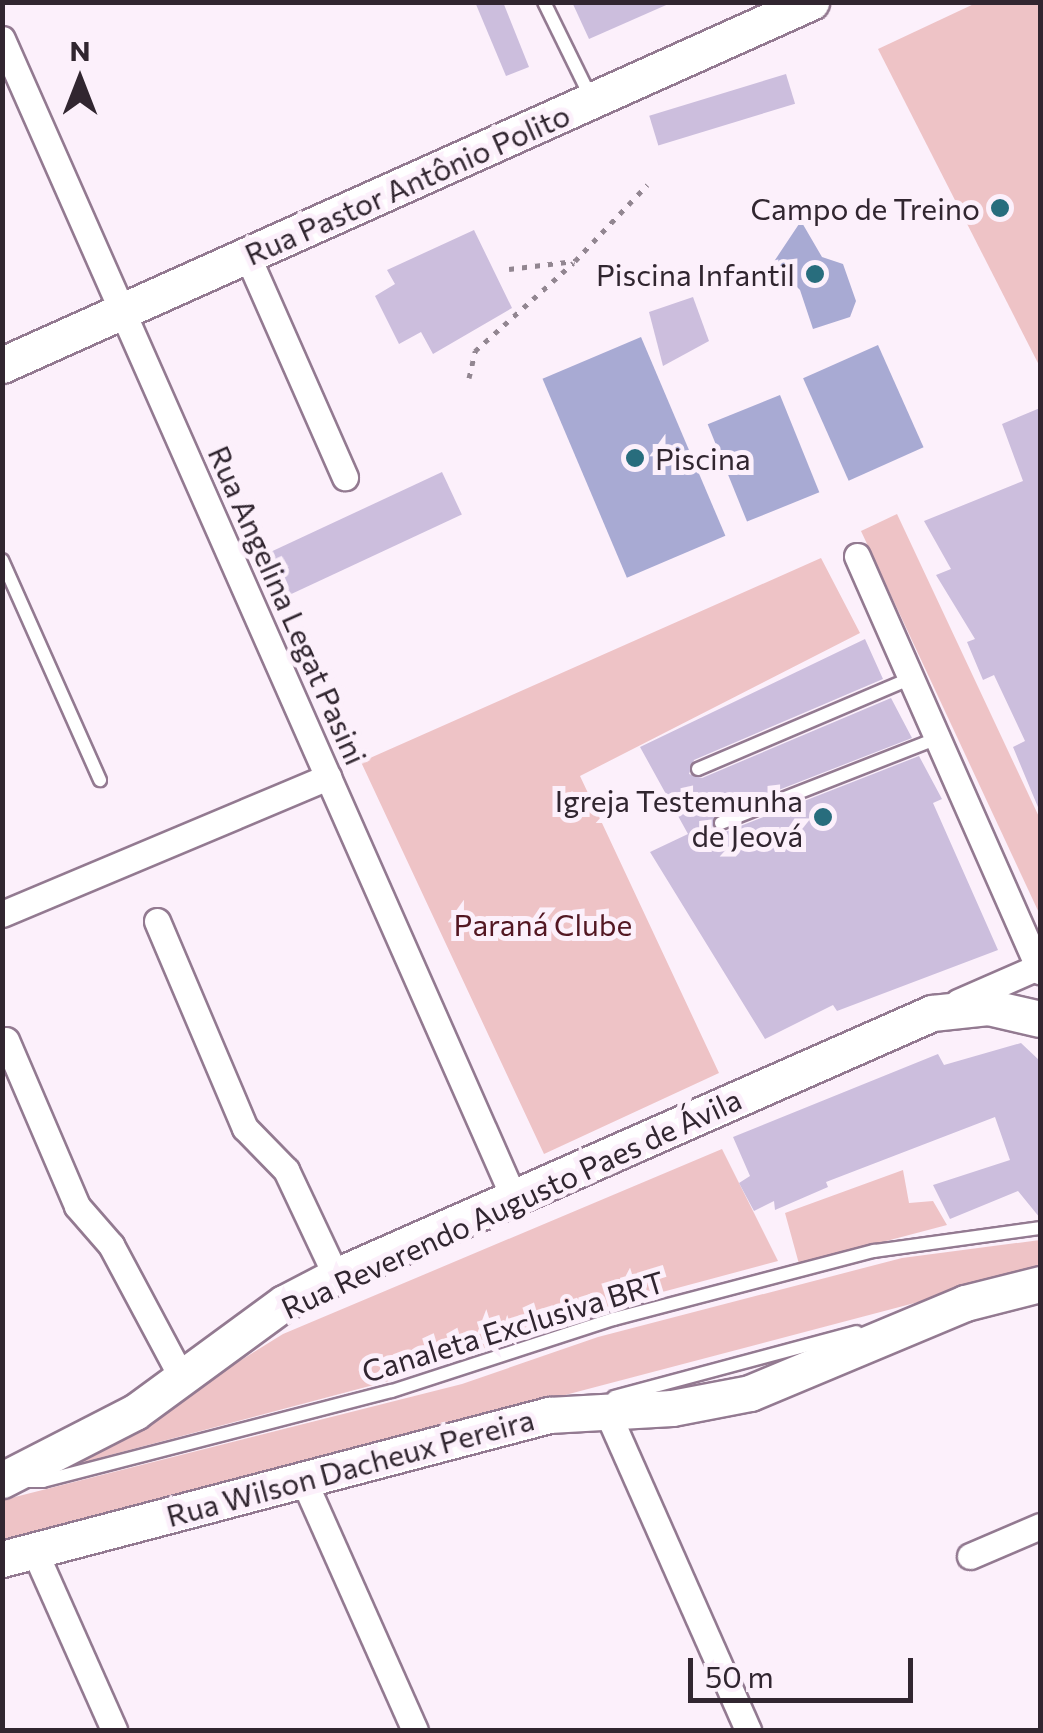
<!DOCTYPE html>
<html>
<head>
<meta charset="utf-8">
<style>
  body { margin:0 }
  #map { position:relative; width:1043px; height:1733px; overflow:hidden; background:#fcf0fb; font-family:Commissioner,sans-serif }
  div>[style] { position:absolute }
  .green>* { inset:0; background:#eec3c6 }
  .water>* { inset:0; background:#a8aad3; transform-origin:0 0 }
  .building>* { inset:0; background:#ccbedd; transform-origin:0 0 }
  .path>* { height:5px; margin-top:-2.5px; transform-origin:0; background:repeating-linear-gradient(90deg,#928691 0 5px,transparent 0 13px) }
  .roads { filter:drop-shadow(2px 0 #937a91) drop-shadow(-2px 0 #937a91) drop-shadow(0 2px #937a91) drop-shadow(0 -2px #937a91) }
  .lane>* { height:12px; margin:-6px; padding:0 6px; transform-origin:6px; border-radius:6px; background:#fff }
  .street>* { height:25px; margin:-12.5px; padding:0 12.5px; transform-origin:12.5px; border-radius:12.5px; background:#fff }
  .secondary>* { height:35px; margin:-17.5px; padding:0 17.5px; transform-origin:17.5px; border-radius:17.5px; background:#fff }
  .dots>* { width:28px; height:28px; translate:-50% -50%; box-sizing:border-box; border:5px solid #fcf0fb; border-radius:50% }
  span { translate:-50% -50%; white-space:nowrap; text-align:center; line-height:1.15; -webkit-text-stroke:10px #fcf0fb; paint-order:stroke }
  .street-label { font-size:30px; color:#312630 }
  .poi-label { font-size:30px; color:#312630 }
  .right { translate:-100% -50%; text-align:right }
  .left { translate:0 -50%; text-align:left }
  .park-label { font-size:30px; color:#531722 }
  .frame { position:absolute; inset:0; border:5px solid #312630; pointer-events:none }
  .north { position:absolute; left:30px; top:30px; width:100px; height:100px; -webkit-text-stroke:8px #fcf0fb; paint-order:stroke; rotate:0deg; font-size:28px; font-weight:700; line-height:40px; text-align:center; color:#312630 }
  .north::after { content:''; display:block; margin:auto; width:35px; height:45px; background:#312630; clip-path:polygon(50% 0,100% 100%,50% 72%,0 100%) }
  .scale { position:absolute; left:688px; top:1658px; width:225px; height:45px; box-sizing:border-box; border:5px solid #312630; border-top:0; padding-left:12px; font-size:30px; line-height:35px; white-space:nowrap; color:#312630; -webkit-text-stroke:8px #fcf0fb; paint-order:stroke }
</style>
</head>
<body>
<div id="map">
  <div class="green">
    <div style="clip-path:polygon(976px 3px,1040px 3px,1040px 367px,878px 49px)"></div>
    <div style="clip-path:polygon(897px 514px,1040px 819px,1040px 915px,861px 531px)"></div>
    <div style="clip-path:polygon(821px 558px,860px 633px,580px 776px,719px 1073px,544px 1154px,361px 762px)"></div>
    <div style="clip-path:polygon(722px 1149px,778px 1261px,584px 1313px,400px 1378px,73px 1465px,283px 1334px)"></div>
    <div style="clip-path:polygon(903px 1170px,909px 1203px,933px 1201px,947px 1225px,799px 1264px,785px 1213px)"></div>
    <div style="clip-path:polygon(1040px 1240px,1040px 1270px,3px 1543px,3px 1500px,462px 1384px,598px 1337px,902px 1258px)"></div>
  </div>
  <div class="water">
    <div style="clip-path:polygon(801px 221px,822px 257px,843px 264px,856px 301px,850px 317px,813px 329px,800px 290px,773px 263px)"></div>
    <div style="left:641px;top:337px;width:216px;height:107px;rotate:67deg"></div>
    <div style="left:878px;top:345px;width:112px;height:82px;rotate:66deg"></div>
    <div style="left:780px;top:395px;width:105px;height:78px;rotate:68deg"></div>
  </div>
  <div class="building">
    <div style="clip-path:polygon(475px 2px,503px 2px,529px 67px,506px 76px)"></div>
    <div style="clip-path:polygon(572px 2px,673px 2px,589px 39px)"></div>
    <div style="left:786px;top:74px;width:31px;height:143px;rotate:73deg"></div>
    <div style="clip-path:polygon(474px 230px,512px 308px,433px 354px,421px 332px,399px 344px,375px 296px,395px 284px,387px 270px)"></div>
    <div style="clip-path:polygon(693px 297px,709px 341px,663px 366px,649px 312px)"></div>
    <div style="clip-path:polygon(1040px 408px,1040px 812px,1013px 747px,1025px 741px,994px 675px,983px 680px,967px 642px,975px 639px,936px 575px,951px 569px,924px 521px,1023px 481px,1002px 424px)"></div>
    <div style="left:442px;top:472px;width:47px;height:200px;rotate:65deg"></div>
    <div style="clip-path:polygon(865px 639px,883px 679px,694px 760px,689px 774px,702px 778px,891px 698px,912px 738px,717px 814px,712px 828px,725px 832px,919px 756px,942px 799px,933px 803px,998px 950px,837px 1011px,833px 1005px,765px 1039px,650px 852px,688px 834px,640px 747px)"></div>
    <div style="clip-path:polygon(1021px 1043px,1040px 1061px,1040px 1218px,1018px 1191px,950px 1219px,933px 1185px,1010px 1160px,995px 1117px,826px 1182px,828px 1187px,775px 1210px,774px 1201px,754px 1211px,739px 1183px,750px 1176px,733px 1137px,938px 1054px,944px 1065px)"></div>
  </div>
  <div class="path">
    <div style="left:509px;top:269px;width:66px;rotate:-6.9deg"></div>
    <div style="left:575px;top:261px;width:105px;rotate:-46.5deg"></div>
    <div style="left:469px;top:378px;width:28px;rotate:-77deg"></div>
    <div style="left:475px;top:351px;width:132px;rotate:-41.9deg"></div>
  </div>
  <div class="roads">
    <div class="lane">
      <div style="left:544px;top:2px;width:107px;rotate:63.9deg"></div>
      <div style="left:2px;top:560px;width:241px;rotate:66deg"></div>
      <div style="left:698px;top:769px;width:232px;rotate:-23.1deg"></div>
      <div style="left:721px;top:823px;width:233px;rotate:-21.4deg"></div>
      <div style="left:614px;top:1397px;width:251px;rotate:-15deg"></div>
      <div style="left:21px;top:1481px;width:22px"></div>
      <div style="left:43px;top:1481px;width:360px;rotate:-14.5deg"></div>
      <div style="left:392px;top:1391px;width:233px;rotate:-18deg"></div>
      <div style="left:614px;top:1319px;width:269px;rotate:-14.7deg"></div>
      <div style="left:874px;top:1251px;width:168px;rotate:-7.9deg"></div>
    </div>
    <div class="street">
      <div style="left:2px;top:39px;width:1267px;rotate:66.17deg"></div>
      <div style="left:247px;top:255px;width:243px;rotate:66.2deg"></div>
      <div style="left:857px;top:556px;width:454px;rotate:66.2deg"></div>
      <div style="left:2px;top:914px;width:354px;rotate:-22.8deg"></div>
      <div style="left:157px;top:921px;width:225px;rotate:67deg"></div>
      <div style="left:245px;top:1128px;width:59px;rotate:45.7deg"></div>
      <div style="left:286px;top:1170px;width:117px;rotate:64.7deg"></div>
      <div style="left:958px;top:1002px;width:90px;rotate:-23.7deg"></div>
      <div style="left:6px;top:1040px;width:181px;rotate:66.8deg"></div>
      <div style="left:77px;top:1206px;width:52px;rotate:48.9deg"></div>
      <div style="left:111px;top:1245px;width:153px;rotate:61.9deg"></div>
      <div style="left:608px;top:1414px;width:346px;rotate:66.1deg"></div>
      <div style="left:303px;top:1479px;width:275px;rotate:66deg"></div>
      <div style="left:34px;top:1550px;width:197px;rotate:66deg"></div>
      <div style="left:970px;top:1556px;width:76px;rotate:-23.2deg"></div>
    </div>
    <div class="secondary">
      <div style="left:2px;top:365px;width:887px;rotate:-24.17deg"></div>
      <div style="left:2px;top:1480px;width:149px;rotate:-27.1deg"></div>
      <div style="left:135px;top:1412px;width:185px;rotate:-36.2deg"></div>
      <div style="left:284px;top:1303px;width:59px;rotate:-27.4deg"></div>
      <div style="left:336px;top:1276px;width:651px;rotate:-23.81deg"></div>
      <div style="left:932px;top:1013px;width:56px;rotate:-6.1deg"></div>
      <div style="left:988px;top:1007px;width:53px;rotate:13deg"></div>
      <div style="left:2px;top:1559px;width:566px;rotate:-14.75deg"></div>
      <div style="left:549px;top:1415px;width:123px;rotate:-3.3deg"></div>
      <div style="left:672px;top:1408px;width:79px;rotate:-10.9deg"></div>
      <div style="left:750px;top:1393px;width:233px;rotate:-22.7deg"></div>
      <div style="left:965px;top:1303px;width:77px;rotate:-14.2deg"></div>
    </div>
  </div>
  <div class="dots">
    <div style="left:1000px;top:208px;background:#286d7d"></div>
    <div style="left:815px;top:274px;background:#286d7d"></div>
    <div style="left:635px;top:458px;background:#286d7d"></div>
    <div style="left:823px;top:817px;background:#286d7d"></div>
  </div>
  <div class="street-label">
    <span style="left:407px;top:184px;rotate:-24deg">Rua Pastor Antônio Polito</span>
    <span style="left:288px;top:605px;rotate:66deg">Rua Angelina Legat Pasini</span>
    <span style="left:511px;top:1203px;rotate:-25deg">Rua Reverendo Augusto Paes de Ávila</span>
    <span style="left:513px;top:1326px;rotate:-17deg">Canaleta Exclusiva BRT</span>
    <span style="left:350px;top:1467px;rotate:-15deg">Rua Wilson Dacheux Pereira</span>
  </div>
  <div class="poi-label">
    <span class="right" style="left:980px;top:208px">Campo de Treino</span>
    <span class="right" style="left:795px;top:274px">Piscina Infantil</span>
    <span class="left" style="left:655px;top:458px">Piscina</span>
    <span class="right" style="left:803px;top:817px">Igreja Testemunha<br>de Jeová</span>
  </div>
  <div class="park-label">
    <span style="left:543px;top:924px">Paraná Clube</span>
  </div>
  <div class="frame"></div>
  <div class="north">N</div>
  <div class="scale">50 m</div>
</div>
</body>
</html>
